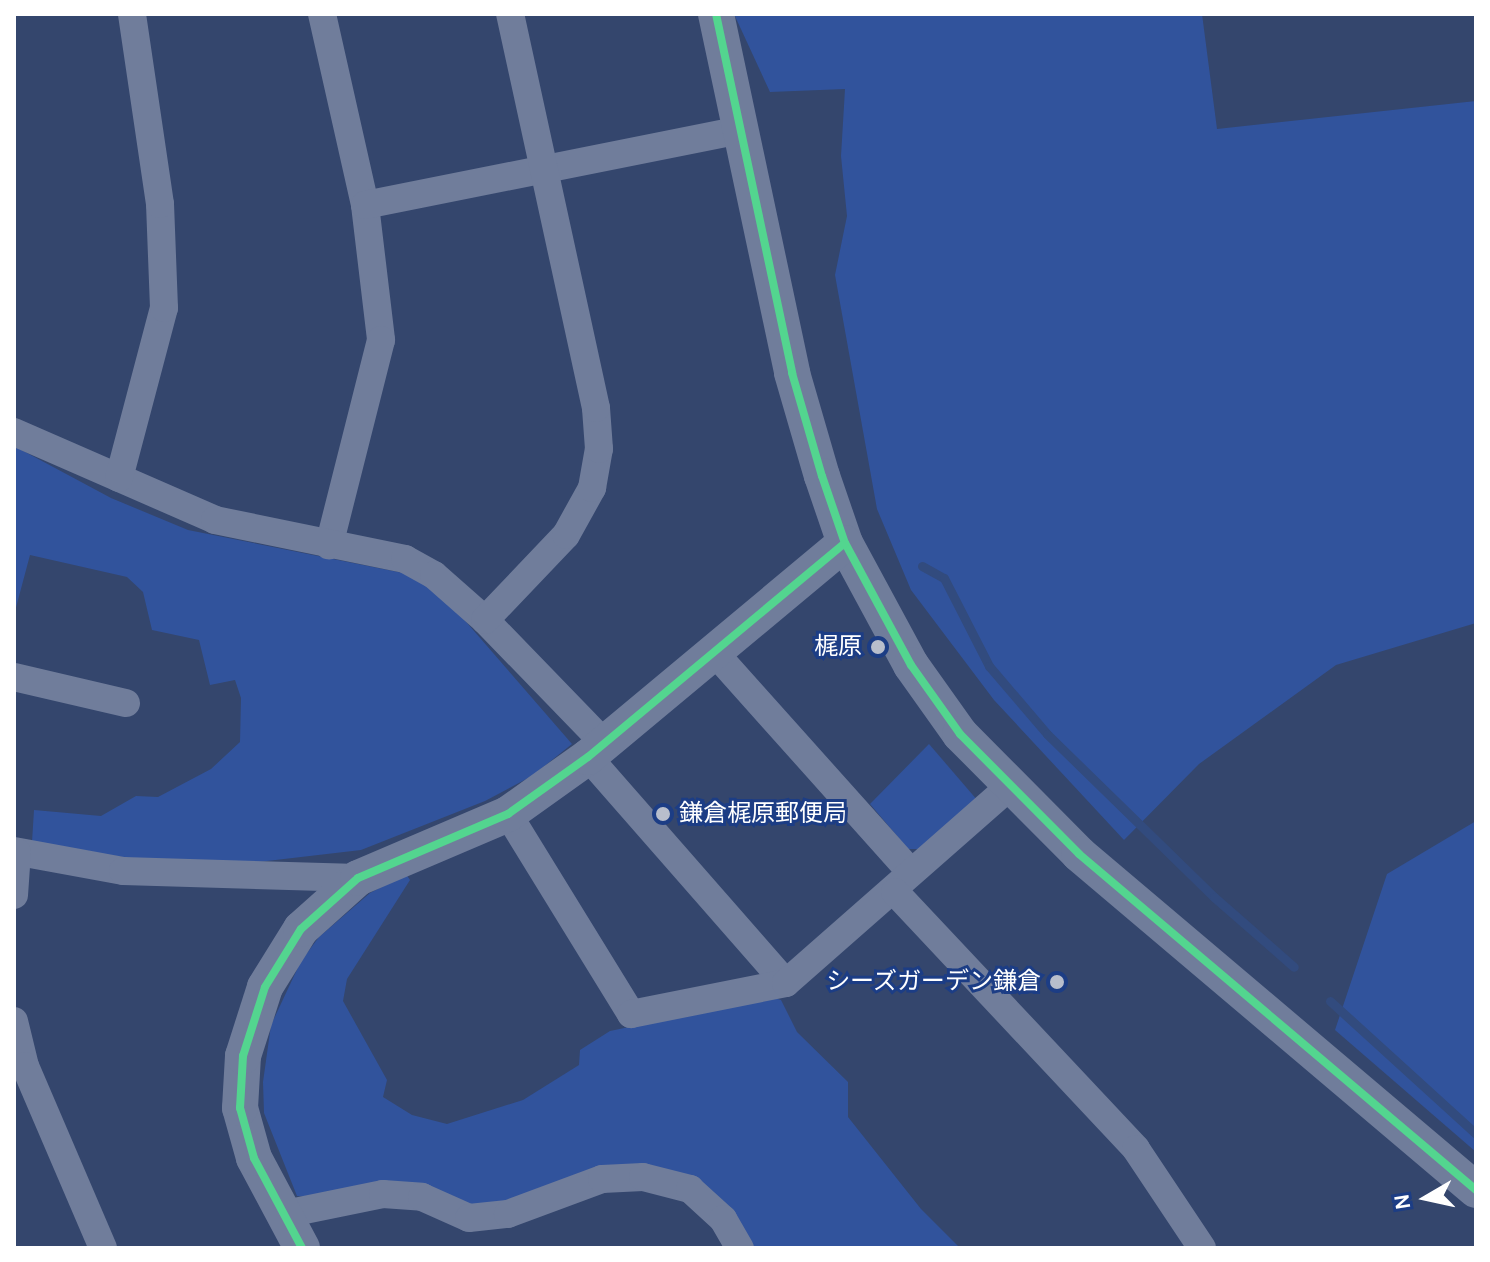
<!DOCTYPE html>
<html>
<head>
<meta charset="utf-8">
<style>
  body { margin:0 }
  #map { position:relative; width:1490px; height:1262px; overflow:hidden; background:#34466d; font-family:Karla,"Noto Sans JP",sans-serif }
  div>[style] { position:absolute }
  .green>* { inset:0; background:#31539c }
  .stream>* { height:9px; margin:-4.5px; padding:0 4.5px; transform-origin:4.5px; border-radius:4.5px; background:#324b7e }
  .minor>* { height:28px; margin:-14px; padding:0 14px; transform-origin:14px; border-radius:14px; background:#707d9b }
  .tertiary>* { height:36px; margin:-18px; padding:0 18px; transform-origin:18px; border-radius:18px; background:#707d9b }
  .cycleway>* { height:8px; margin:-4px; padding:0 4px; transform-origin:4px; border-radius:4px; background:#53d58f }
  .dots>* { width:22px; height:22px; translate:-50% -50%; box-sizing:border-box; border:4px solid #1c3d85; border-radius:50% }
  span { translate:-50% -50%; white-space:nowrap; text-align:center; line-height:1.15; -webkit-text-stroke:6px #1c3d85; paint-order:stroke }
  .poi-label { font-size:24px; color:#fff }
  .right { translate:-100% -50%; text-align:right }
  .left { translate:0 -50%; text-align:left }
  .frame { position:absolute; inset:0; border:16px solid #fff; pointer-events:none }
  .north { position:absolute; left:1386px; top:1158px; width:80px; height:80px; -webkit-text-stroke:6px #1c3d85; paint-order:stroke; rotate:261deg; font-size:22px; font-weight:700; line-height:32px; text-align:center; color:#fff }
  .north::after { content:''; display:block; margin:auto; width:28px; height:36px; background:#fff; clip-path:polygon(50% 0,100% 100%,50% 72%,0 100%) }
</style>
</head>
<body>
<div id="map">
  <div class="green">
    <div style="clip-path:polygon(734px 14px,1202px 14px,1217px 129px,1476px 101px,1476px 623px,1336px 665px,1199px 764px,1124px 840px,994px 700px,911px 590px,877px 509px,835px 275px,847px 216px,841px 156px,845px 89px,770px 92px)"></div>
    <div style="clip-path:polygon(14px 446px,111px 498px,188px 530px,408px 574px,448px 601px,572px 744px,532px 776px,485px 801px,361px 850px,250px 863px,134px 859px,32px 842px,34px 810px,101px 816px,136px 796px,158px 797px,211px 769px,240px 742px,241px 698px,235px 680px,210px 685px,199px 640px,152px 630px,143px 592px,127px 577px,30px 555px,14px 615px)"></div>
    <div style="clip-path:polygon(929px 744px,978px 801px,923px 849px,908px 849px,870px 804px)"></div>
    <div style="clip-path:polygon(1476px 821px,1476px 1152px,1335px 1030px,1387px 874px)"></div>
    <div style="clip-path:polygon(406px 874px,410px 880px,347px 979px,343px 1001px,387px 1080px,383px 1097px,412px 1115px,447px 1124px,523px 1100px,579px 1065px,580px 1050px,610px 1031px,772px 997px,781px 1000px,797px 1032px,848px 1082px,848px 1117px,921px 1209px,960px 1248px,751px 1248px,697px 1181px,564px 1182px,482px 1208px,297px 1196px,264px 1113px,263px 1082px,271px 1025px,301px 961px,319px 937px,370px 893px)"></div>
  </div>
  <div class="stream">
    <div style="left:922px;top:566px;width:25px;rotate:29deg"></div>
    <div style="left:944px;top:578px;width:99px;rotate:62.9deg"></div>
    <div style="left:989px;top:666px;width:89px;rotate:49.5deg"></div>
    <div style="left:1047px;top:734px;width:233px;rotate:44.3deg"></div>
    <div style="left:1214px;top:897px;width:106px;rotate:41.2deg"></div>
    <div style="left:1330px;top:1001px;width:197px;rotate:42.3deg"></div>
  </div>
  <div class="minor">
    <div style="left:322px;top:14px;width:196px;rotate:77.3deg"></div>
    <div style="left:365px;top:205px;width:136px;rotate:83.2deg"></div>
    <div style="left:381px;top:340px;width:212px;rotate:104.2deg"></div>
    <div style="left:365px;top:205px;width:383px;rotate:-11.3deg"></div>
    <div style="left:14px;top:432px;width:219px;rotate:23.6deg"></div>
    <div style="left:215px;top:520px;width:194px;rotate:11.6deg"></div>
    <div style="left:405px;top:559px;width:33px;rotate:29deg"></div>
    <div style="left:434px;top:575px;width:68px;rotate:41.4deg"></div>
    <div style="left:485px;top:620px;width:173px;rotate:45.9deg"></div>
    <div style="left:119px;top:478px;width:176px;rotate:-75.2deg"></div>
    <div style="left:164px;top:308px;width:104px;rotate:-92.2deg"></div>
    <div style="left:160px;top:204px;width:192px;rotate:-98.4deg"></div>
    <div style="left:485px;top:620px;width:117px;rotate:-46.4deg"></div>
    <div style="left:566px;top:535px;width:54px;rotate:-61deg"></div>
    <div style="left:592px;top:488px;width:40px;rotate:-80deg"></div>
    <div style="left:599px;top:449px;width:41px;rotate:-94.2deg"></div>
    <div style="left:596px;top:408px;width:403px;rotate:-102.3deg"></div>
    <div style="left:714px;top:652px;width:294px;rotate:48.2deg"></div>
    <div style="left:14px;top:677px;width:115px;rotate:13.1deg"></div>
    <div style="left:588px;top:757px;width:300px;rotate:48.8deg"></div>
    <div style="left:508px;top:814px;width:235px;rotate:58.4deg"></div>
    <div style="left:631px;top:1014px;width:158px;rotate:-11.3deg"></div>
    <div style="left:786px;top:983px;width:298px;rotate:-41.3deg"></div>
    <div style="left:14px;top:851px;width:111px;rotate:10.4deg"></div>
    <div style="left:123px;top:871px;width:235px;rotate:1.7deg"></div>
    <div style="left:895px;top:892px;width:352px;rotate:46.8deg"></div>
    <div style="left:1136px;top:1149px;width:119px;rotate:56.3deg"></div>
    <div style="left:14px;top:895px;width:43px;rotate:-86deg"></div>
    <div style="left:14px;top:1021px;width:46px;rotate:76.3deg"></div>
    <div style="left:25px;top:1066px;width:198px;rotate:66.8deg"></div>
    <div style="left:285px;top:1214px;width:100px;rotate:-11.5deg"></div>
    <div style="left:383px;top:1194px;width:39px;rotate:4deg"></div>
    <div style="left:422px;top:1197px;width:51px;rotate:24.1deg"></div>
    <div style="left:469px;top:1218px;width:39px;rotate:-6deg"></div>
    <div style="left:508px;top:1214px;width:100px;rotate:-20.4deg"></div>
    <div style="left:602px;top:1179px;width:41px;rotate:-2.8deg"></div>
    <div style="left:643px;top:1177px;width:49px;rotate:14.3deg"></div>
    <div style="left:690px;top:1189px;width:45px;rotate:42.3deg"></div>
    <div style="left:723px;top:1219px;width:34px;rotate:60deg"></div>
  </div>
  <div class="tertiary">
    <div style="left:716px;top:14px;width:367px;rotate:78deg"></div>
    <div style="left:792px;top:373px;width:107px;rotate:73.8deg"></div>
    <div style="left:822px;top:476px;width:71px;rotate:71.1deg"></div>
    <div style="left:845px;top:543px;width:139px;rotate:61.6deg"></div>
    <div style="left:911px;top:665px;width:85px;rotate:54.6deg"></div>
    <div style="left:960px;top:734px;width:169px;rotate:45.2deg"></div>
    <div style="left:1079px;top:854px;width:520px;rotate:40.24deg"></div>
    <div style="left:302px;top:1248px;width:102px;rotate:-118.1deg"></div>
    <div style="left:254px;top:1158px;width:52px;rotate:-105.6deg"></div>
    <div style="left:240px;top:1108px;width:52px;rotate:-86.7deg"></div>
    <div style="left:243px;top:1056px;width:72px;rotate:-72.3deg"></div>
    <div style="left:265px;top:987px;width:68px;rotate:-58.2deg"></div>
    <div style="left:301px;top:929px;width:76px;rotate:-41.8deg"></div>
    <div style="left:358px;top:878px;width:163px;rotate:-23.1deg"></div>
    <div style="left:508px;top:814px;width:98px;rotate:-35.5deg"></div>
    <div style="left:588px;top:757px;width:334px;rotate:-39.8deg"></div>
  </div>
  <div class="cycleway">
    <div style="left:716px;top:14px;width:367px;rotate:78deg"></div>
    <div style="left:792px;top:373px;width:107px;rotate:73.8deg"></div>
    <div style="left:822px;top:476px;width:71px;rotate:71.1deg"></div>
    <div style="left:845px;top:543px;width:139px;rotate:61.6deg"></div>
    <div style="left:911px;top:665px;width:85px;rotate:54.6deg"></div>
    <div style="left:960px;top:734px;width:169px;rotate:45.2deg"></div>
    <div style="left:1079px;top:854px;width:520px;rotate:40.24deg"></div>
    <div style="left:302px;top:1248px;width:102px;rotate:-118.1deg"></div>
    <div style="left:254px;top:1158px;width:52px;rotate:-105.6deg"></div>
    <div style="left:240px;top:1108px;width:52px;rotate:-86.7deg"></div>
    <div style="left:243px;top:1056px;width:72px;rotate:-72.3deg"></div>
    <div style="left:265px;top:987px;width:68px;rotate:-58.2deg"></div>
    <div style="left:301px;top:929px;width:76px;rotate:-41.8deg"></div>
    <div style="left:358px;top:878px;width:163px;rotate:-23.1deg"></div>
    <div style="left:508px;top:814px;width:98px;rotate:-35.5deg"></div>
    <div style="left:588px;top:757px;width:334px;rotate:-39.8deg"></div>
  </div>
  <div class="dots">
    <div style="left:878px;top:647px;background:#b8becc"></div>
    <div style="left:663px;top:814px;background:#b8becc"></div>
    <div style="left:1057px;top:982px;background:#b8becc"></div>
  </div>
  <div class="poi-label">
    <span class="right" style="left:862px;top:647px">梶原</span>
    <span class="left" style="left:679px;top:814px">鎌倉梶原郵便局</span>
    <span class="right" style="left:1041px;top:982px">シーズガーデン鎌倉</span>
  </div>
  <div class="frame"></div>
  <div class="north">N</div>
</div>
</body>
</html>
